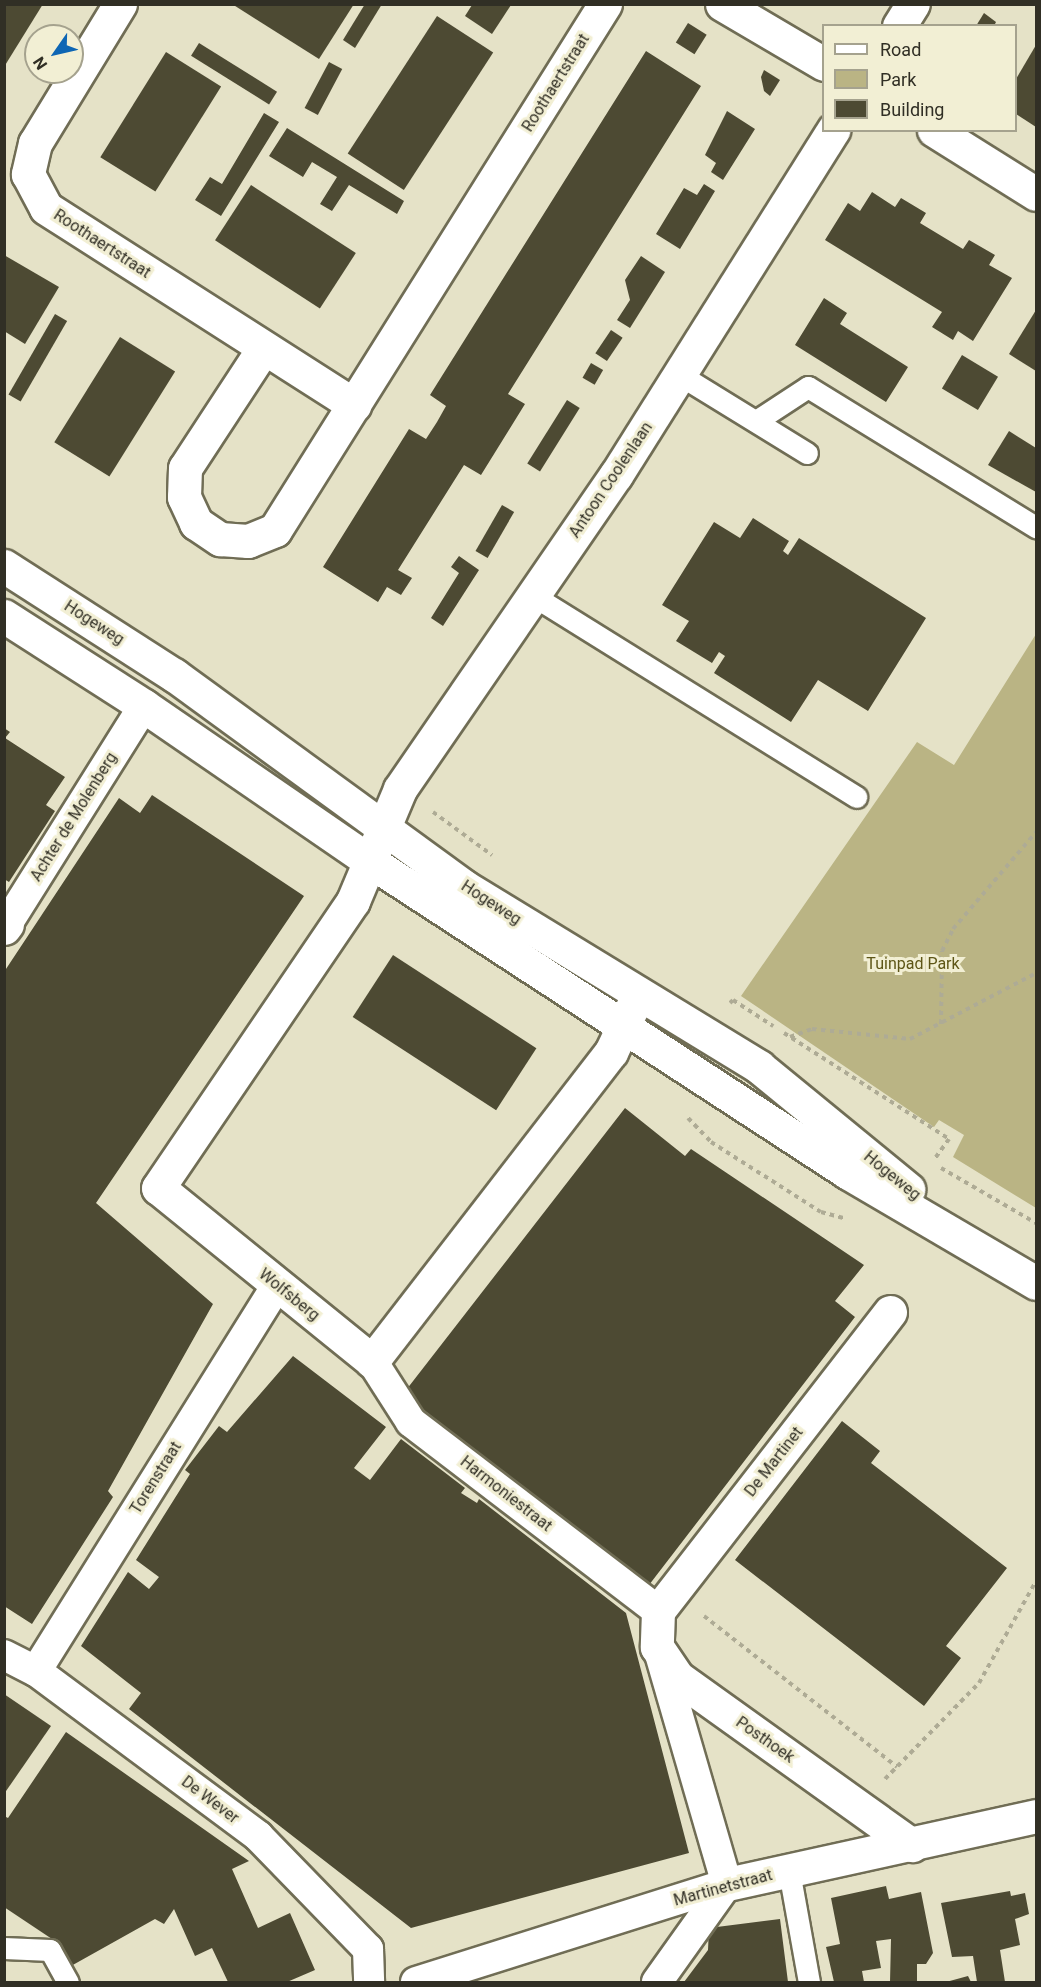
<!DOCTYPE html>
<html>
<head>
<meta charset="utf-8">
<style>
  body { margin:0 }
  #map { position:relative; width:1041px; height:1987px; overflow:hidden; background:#e5e2c7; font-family:Roboto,sans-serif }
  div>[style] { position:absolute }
  .green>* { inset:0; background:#bab484 }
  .building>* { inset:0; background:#4d4a33; transform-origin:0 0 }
  .path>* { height:4px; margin-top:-2px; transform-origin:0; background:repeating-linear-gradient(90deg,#aeab95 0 4.5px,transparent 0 9px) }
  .roads { filter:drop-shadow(2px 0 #706d55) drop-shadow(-2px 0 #706d55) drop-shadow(0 2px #706d55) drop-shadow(0 -2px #706d55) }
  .service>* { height:21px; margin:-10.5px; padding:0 10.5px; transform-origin:10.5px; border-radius:10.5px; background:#fff }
  .pedestrian>* { height:30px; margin:-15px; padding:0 15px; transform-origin:15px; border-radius:15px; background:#fff }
  .minor>* { height:33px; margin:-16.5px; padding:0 16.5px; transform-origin:16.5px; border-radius:16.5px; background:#fff }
  .tertiary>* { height:33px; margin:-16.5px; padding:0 16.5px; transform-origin:16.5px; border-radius:16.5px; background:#fff }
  span { translate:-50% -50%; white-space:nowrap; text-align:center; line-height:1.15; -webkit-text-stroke:6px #f2efd4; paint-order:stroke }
  .street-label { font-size:16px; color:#312f25 }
  .park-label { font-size:16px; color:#5e5617 }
  .frame { position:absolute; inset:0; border:6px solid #312f25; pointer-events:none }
  .legend { position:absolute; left:822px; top:24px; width:195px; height:108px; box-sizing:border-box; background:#f2efd4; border:2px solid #a5a28e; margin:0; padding:8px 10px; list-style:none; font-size:18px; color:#312f25 }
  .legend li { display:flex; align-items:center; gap:12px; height:30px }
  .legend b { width:30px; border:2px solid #a5a28e }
  .north { position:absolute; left:24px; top:24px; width:60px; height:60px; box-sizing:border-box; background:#f2efd4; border:2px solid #a5a28e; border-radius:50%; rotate:236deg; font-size:16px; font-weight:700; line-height:24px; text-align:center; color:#312f25 }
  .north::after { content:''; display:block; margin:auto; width:21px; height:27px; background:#0e66b4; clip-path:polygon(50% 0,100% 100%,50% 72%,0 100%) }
</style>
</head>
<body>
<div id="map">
  <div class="green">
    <div style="clip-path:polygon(1036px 634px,1036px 1208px,953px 1157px,964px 1135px,939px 1120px,934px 1127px,741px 996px,917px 742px,954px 765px)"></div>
  </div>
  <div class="building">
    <div style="clip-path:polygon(4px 4px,43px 4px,4px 67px)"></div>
    <div style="clip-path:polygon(232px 4px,354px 4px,319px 59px)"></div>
    <div style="clip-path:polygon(365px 4px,382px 4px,355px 48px,343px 40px)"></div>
    <div style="clip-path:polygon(472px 5px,511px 5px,492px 34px,465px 16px)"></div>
    <div style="clip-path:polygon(984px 13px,996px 22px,994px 26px,976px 26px)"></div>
    <div style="left:437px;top:16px;width:67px;height:164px;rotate:33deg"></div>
    <div style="left:688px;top:23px;width:22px;height:23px;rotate:32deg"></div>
    <div style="left:199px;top:43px;width:92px;height:15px;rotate:32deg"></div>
    <div style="clip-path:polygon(1036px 45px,1036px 127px,1016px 114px,1016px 79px)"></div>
    <div style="clip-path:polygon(646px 51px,701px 86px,508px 394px,525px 404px,481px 475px,464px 465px,398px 570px,412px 578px,401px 595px,387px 587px,378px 602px,323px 567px,409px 429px,426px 439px,437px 422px,446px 406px,430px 395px)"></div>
    <div style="left:166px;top:52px;width:65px;height:124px;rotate:32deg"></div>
    <div style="left:329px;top:62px;width:15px;height:52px;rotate:28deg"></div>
    <div style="clip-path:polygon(764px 70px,780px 80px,770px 96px,764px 91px,761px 77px)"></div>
    <div style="clip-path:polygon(727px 111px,755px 129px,723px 180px,711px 172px,716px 163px,705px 155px)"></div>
    <div style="clip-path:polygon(264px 113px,279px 122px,221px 216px,195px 200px,210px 177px,222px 184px)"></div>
    <div style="clip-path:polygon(287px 128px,404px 201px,397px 214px,349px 185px,332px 211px,320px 204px,337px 177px,312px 162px,303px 177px,269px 156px)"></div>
    <div style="clip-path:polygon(704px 184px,715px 191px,680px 249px,656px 234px,684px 188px,697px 195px)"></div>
    <div style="left:251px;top:185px;width:125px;height:66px;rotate:33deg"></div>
    <div style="clip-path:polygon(872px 192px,895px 207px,901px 198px,926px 213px,920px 223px,963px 249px,969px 240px,995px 255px,989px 265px,1012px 278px,973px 341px,958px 331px,953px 340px,932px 327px,942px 312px,825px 240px,848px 203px,860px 211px)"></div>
    <div style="clip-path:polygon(4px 255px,59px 287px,25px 344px,4px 331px)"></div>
    <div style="clip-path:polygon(641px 256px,665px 272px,630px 328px,617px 320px,630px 300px,625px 280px)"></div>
    <div style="clip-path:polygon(824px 298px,847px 313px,840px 324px,908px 367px,886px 402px,795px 345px)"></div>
    <div style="clip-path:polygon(1036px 310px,1036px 371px,1009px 354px)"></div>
    <div style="left:55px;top:314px;width:14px;height:93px;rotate:30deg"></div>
    <div style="left:611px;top:330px;width:14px;height:28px;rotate:34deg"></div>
    <div style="left:120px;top:337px;width:65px;height:124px;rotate:32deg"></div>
    <div style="left:962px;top:355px;width:42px;height:39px;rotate:31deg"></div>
    <div style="left:591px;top:363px;width:14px;height:17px;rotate:30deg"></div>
    <div style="left:567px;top:400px;width:15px;height:75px;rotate:32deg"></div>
    <div style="clip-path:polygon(1009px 431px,1036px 448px,1036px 492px,988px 465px)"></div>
    <div style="left:502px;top:505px;width:14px;height:53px;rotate:30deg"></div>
    <div style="clip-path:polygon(753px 518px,789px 541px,783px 551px,788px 555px,799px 538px,926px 618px,868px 711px,818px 680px,791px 722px,714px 673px,725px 656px,719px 652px,712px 663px,676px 641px,689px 621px,662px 605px,714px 522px,740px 538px)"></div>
    <div style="clip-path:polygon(459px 556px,479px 570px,443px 626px,431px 618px,459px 573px,451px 567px)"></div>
    <div style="clip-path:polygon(4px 728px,10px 732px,5px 738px,65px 777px,46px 805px,55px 811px,9px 882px,4px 879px)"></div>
    <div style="clip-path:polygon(152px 795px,304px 896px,96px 1203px,213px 1304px,108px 1491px,113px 1497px,32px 1624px,4px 1606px,4px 972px,119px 798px,140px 813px)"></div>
    <div style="left:393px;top:955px;width:171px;height:74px;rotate:33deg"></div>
    <div style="clip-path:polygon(625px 1108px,685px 1156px,691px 1149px,864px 1265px,835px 1301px,855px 1317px,649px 1585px,403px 1394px)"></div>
    <div style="clip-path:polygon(293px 1356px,386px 1427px,354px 1468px,370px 1480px,401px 1439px,465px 1488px,461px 1493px,477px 1503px,479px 1499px,626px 1613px,689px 1853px,411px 1928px,129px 1709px,141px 1693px,81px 1646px,128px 1572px,149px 1589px,159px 1577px,136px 1560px,190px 1474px,185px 1470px,219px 1426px,227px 1432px)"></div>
    <div style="clip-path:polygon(842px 1421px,880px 1451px,871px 1463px,1007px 1568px,946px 1646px,961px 1658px,924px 1706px,735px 1560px)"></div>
    <div style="clip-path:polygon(4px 1694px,51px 1726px,4px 1794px)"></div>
    <div style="clip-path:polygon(66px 1732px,249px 1861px,232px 1869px,258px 1928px,290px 1913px,315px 1970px,287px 1982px,228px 1982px,212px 1948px,195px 1956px,174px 1909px,164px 1924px,155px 1919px,71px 1966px,58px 1943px,4px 1907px,4px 1816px,8px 1818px)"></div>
    <div style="clip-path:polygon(886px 1886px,889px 1899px,921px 1892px,933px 1953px,926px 1964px,917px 1964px,917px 1982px,890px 1982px,891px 1939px,876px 1941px,881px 1968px,862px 1971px,864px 1982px,834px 1982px,826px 1947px,840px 1944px,831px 1898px)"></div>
    <div style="clip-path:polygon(1010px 1891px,1011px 1896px,1025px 1893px,1029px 1914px,1015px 1919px,1020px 1945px,1000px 1950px,1005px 1982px,977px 1982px,973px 1956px,952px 1957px,941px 1903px)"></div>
    <div style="clip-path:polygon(780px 1919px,788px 1982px,684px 1982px,708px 1950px,709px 1928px)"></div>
    <div style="clip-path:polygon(968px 1976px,971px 1982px,946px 1982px)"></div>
  </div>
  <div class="path">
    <div style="left:433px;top:812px;width:73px;rotate:36.1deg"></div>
    <div style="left:730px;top:1003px;width:4px;rotate:-45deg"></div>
    <div style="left:733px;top:1000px;width:48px;rotate:33deg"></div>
    <div style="left:941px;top:1024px;width:73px;rotate:-89.2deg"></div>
    <div style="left:942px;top:951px;width:25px;rotate:-63deg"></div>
    <div style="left:953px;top:929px;width:128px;rotate:-49.4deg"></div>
    <div style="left:784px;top:1033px;width:196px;rotate:32.7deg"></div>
    <div style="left:949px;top:1139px;width:26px;rotate:126deg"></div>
    <div style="left:790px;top:1037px;width:23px;rotate:-20deg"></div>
    <div style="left:812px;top:1029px;width:99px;rotate:5.8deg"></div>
    <div style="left:910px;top:1039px;width:142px;rotate:-27.6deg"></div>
    <div style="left:688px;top:1118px;width:33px;rotate:46deg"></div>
    <div style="left:711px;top:1142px;width:130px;rotate:32.5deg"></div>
    <div style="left:821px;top:1212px;width:24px;rotate:15deg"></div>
    <div style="left:941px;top:1168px;width:110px;rotate:30.1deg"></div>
    <div style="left:704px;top:1616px;width:245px;rotate:38deg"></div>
    <div style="left:885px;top:1779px;width:134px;rotate:-45.6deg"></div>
    <div style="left:979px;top:1683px;width:117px;rotate:-60.8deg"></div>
  </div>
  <div class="roads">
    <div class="service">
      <div style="left:680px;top:375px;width:149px;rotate:31.6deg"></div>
      <div style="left:756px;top:421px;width:62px;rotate:-33.2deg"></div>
      <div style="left:808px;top:387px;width:268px;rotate:31.6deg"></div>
      <div style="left:532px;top:595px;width:382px;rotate:31.9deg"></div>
      <div style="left:789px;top:1871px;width:113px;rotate:79.8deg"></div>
      <div style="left:4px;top:1948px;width:46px;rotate:2.5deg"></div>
      <div style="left:50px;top:1950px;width:37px;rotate:61deg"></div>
    </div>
    <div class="pedestrian">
      <div style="left:7px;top:924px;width:257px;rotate:-57.9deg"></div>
      <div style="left:372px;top:1361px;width:72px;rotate:57.4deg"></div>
      <div style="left:411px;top:1422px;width:311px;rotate:37.4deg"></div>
      <div style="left:660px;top:1654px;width:240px;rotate:73.8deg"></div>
      <div style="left:4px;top:1655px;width:36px;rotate:27deg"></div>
      <div style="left:36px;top:1671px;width:277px;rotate:36.6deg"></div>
      <div style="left:258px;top:1836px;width:158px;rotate:45.8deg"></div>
      <div style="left:368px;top:1949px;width:33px;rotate:88deg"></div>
      <div style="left:36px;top:1671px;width:454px;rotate:-58deg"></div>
      <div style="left:416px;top:1982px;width:326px;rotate:-17.5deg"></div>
      <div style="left:657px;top:1982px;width:120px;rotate:-54.5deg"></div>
    </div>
    <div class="minor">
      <div style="left:120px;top:4px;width:163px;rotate:121.4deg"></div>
      <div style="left:35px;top:143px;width:32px;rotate:103deg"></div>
      <div style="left:28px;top:174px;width:38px;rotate:62deg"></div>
      <div style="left:46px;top:208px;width:366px;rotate:32.6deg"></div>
      <div style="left:722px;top:4px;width:118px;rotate:30.5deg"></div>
      <div style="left:899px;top:26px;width:26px;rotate:-58deg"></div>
      <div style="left:934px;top:130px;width:120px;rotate:32.1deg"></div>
      <div style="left:263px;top:349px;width:142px;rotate:123.2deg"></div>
      <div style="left:185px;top:468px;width:29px;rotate:92deg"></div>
      <div style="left:184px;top:497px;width:29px;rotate:65deg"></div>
      <div style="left:196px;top:523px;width:29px;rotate:34deg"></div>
      <div style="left:220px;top:539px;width:28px;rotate:4deg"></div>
      <div style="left:248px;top:541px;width:29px;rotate:-22deg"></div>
      <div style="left:275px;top:530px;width:621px;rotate:-57.9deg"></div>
      <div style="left:4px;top:928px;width:5px;rotate:-53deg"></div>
      <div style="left:638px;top:995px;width:63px;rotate:115.3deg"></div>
      <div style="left:611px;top:1052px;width:391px;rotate:127.7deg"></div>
      <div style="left:372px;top:1361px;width:275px;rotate:-141deg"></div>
      <div style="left:158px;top:1188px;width:347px;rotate:-55.8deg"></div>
      <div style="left:353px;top:901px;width:121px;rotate:-67.2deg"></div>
      <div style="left:400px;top:789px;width:381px;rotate:-55.5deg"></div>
      <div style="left:616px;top:475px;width:408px;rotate:-57.8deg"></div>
      <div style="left:890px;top:1312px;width:378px;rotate:127.8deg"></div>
      <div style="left:658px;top:1611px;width:36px;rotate:92deg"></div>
      <div style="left:657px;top:1647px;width:36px;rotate:56deg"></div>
      <div style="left:677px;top:1677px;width:289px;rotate:35.6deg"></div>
      <div style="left:727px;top:1884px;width:316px;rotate:-12.4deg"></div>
    </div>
    <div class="tertiary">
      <div style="left:4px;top:566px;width:202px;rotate:32.7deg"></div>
      <div style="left:174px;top:675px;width:358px;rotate:36.1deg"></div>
      <div style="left:463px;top:886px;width:347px;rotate:31.4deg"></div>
      <div style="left:759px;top:1067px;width:193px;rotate:39.3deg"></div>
      <div style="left:4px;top:616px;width:166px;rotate:32.7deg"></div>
      <div style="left:144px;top:706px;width:272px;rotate:34.5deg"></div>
      <div style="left:368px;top:860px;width:572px;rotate:33.08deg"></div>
      <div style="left:847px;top:1172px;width:219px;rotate:30.4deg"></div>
    </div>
  </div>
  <div class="street-label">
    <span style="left:556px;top:83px;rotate:-58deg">Roothaertstraat</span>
    <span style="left:102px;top:244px;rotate:33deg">Roothaertstraat</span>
    <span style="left:611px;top:480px;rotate:-56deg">Antoon Coolenlaan</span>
    <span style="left:94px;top:623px;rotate:33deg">Hogeweg</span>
    <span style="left:74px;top:817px;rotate:-58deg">Achter de Molenberg</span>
    <span style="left:491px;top:903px;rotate:33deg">Hogeweg</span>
    <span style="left:892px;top:1176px;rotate:39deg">Hogeweg</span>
    <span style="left:289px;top:1295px;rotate:39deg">Wolfsberg</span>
    <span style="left:774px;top:1462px;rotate:-52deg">De Martinet</span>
    <span style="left:156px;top:1478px;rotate:-58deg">Torenstraat</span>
    <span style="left:506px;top:1494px;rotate:38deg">Harmoniestraat</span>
    <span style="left:765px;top:1740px;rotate:35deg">Posthoek</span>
    <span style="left:210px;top:1800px;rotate:37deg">De Wever</span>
    <span style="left:723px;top:1888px;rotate:-15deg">Martinetstraat</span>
  </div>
  <div class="park-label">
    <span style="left:913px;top:964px">Tuinpad Park</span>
  </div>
  <div class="frame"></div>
  <ul class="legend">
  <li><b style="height:8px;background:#fff"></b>Road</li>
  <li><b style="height:16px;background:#bab484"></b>Park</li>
  <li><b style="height:16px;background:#4d4a33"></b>Building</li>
  </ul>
  <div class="north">N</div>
</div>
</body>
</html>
